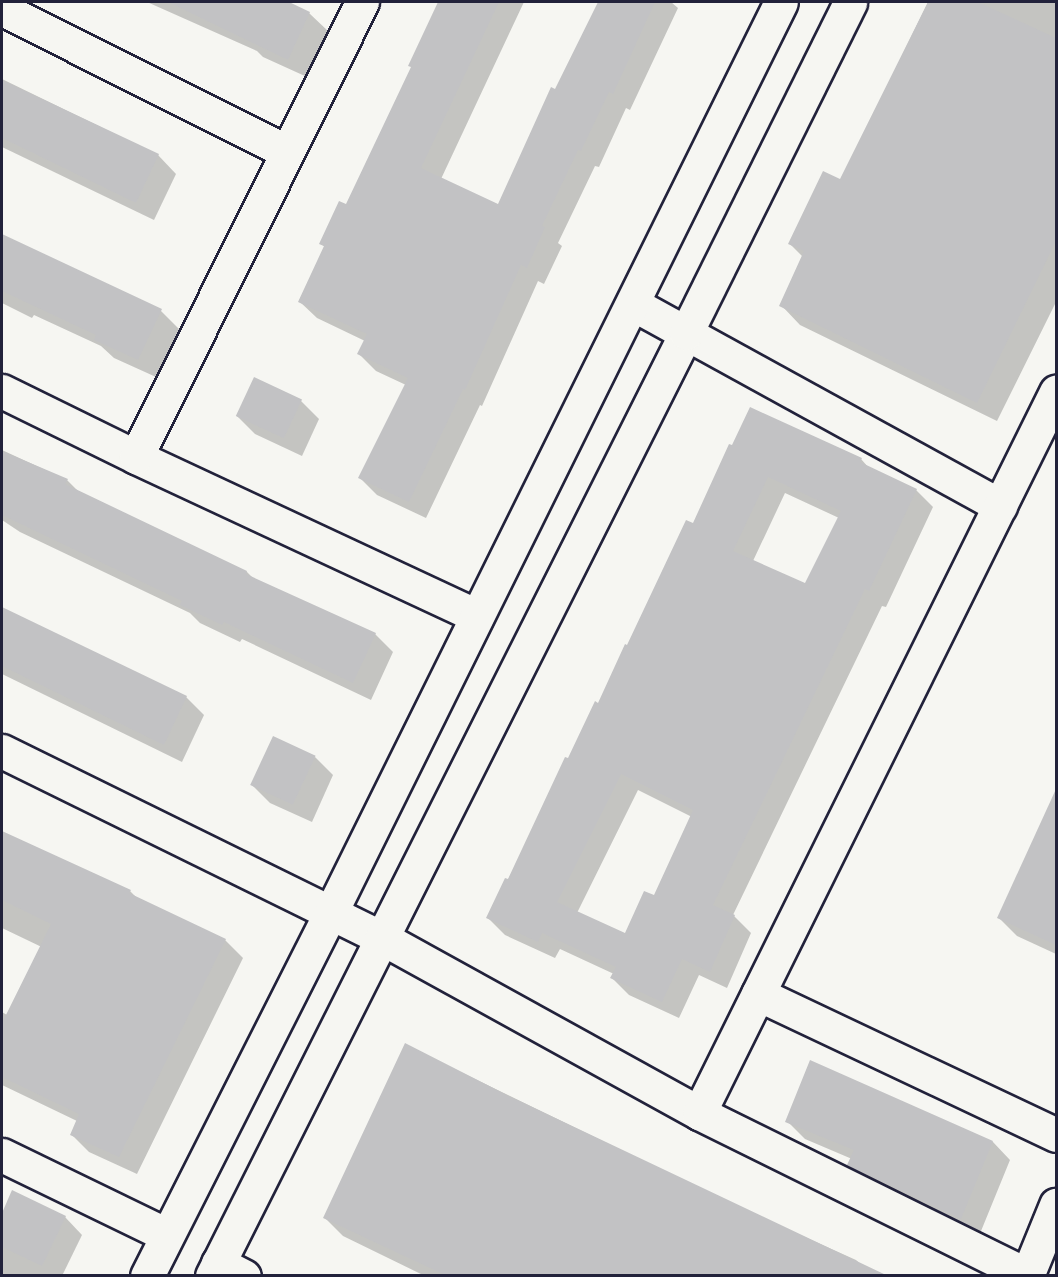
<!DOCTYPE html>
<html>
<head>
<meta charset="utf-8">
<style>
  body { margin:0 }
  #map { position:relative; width:1058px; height:1277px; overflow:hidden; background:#f6f6f2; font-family:Mynerve,sans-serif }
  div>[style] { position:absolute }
  .shadow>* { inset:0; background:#0003 }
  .building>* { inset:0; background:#c2c2c4; transform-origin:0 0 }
  .roads { filter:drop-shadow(2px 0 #22223b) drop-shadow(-2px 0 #22223b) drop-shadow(0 2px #22223b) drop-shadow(0 -2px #22223b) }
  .minor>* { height:33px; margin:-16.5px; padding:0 16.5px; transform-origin:16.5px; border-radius:16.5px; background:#f6f6f2 }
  span { translate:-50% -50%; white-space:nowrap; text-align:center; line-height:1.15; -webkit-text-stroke:5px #f6f6f2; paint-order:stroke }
  .frame { position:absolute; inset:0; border:3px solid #22223b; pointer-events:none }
</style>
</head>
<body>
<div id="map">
  <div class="shadow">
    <div style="clip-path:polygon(147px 2px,286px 2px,309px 13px,328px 31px,307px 77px,263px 57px,257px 51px)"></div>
    <div style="clip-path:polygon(450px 2px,524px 2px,441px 179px,499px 206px,599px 2px,671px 2px,678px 8px,630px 110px,626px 108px,599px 167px,595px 166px,558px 243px,562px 246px,544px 284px,538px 281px,482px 406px,480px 405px,426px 518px,377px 495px,360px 478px,406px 385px,376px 371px,359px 354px,365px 341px,317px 318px,299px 301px,325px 247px,321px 244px,347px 206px)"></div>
    <div style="clip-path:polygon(928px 2px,1056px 2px,1056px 302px,997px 421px,800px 325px,781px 305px,803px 257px,790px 244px,841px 181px)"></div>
    <div style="clip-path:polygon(2px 79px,158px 155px,176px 174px,154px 220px,2px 147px)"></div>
    <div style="clip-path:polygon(2px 235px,161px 311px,179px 329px,156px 377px,114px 358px,101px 346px,34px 315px,32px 318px,2px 303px)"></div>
    <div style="clip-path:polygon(301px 401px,319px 419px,302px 456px,255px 434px,237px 416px)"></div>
    <div style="clip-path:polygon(evenodd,729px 446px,861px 459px,869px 468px,916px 490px,933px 507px,886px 607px,882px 606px,733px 915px,751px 933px,727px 988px,699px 975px,679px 1018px,629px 995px,612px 978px,614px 974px,560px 949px,555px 958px,505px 935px,488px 918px,694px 525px,729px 446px,785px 493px,839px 518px,806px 585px,753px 561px,785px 493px,729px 446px,638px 790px,692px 817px,655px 897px,626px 935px,577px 913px,638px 790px)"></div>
    <div style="clip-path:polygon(2px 450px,67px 480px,78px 491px,247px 572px,253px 578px,375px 634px,393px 652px,371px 700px,242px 639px,240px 642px,200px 623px,190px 613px,20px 532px,2px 520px)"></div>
    <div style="clip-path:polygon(2px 609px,186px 697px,204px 715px,182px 762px,2px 674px)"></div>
    <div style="clip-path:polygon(315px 757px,333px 775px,312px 822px,270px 803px,252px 785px)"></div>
    <div style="clip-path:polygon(2px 832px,130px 891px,137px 898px,225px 940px,243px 958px,137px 1174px,89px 1152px,71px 1134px,77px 1121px,2px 1085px,2px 1012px,7px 1015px,146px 997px,2px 928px)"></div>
    <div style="clip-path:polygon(1026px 860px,1056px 873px,1056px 954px,1017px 936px,999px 918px)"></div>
    <div style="clip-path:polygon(405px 1045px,740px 1208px,856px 1260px,874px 1276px,744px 1276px,733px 1271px,730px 1276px,425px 1276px,343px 1236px,325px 1218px)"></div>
    <div style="clip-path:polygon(787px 1121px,993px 1142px,1010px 1160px,979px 1236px,867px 1183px,849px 1165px,852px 1159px,805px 1139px)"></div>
    <div style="clip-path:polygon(12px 1192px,65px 1217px,82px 1235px,62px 1276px,2px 1276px,2px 1216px)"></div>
  </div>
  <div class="building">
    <div style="clip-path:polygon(168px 2px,289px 2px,310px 12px,288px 60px)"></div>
    <div style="clip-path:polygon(438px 2px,499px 2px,421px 168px,498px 204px,551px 87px,555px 89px,598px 2px,655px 2px,613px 94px,609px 92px,581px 151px,578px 150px,542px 226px,545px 227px,527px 268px,521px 265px,465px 390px,463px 389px,409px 502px,358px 478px,408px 378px,357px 354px,367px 334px,298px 302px,324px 246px,319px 244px,339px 201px,346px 204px,411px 67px,408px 66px)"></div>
    <div style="clip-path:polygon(928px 2px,978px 2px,1056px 38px,1056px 241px,977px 403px,779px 306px,804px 251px,788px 244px,823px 171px,840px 179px)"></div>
    <div style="clip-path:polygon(2px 80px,159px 154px,136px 203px,2px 138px)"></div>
    <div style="clip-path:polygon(2px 234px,162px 309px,138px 360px,94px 340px,96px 335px,2px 291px)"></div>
    <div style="left:254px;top:377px;width:53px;height:43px;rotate:25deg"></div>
    <div style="clip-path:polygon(evenodd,750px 407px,862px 458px,860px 462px,917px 489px,869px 591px,865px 589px,713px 905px,735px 915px,710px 972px,682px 959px,662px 1002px,610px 978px,616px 967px,542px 933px,538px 942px,486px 918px,505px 878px,508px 879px,565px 757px,568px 758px,595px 701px,598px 703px,625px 644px,627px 645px,686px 520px,693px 523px,729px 444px,732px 445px,750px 407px,768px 477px,841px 511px,805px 583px,733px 551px,768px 477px,750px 407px,621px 774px,693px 810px,654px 895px,644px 891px,625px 933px,557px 902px,621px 774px)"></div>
    <div style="clip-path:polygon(2px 451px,68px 479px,65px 484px,247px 571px,246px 574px,376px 633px,353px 683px,224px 622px,222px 625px,180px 605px,182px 601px,2px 515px)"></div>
    <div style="clip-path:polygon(2px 607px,187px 696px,164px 745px,2px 666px)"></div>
    <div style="left:273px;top:736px;width:47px;height:54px;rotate:25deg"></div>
    <div style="clip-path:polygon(1056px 789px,1056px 945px,997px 918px)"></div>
    <div style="clip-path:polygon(2px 831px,131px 890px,129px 893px,226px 939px,119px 1157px,70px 1135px,79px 1114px,2px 1077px,2px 1023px,51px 924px,2px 900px)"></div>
    <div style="clip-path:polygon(405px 1043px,507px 1095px,886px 1275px,445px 1275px,323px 1218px)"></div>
    <div style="clip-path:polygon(810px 1060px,993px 1141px,961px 1219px,847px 1165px,854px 1150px,785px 1122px)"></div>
    <div style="clip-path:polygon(12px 1190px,66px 1216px,42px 1266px,2px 1247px,2px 1213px)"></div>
  </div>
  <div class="roads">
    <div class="minor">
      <div style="left:2px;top:9px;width:319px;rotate:26.6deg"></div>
      <div style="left:633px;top:304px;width:419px;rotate:28.8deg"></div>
      <div style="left:2px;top:391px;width:149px;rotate:26.2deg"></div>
      <div style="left:136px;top:457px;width:376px;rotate:25deg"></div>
      <div style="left:136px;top:457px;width:508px;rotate:-63.59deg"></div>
      <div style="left:2px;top:751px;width:424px;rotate:26.2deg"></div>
      <div style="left:382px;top:938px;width:362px;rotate:28.9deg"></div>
      <div style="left:699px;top:1113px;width:366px;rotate:26.3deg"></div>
      <div style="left:758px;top:994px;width:330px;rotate:25.3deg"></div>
      <div style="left:699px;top:1113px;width:805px;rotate:-63.66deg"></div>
      <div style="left:2px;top:1155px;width:183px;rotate:25.9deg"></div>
      <div style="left:218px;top:1263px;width:29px;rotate:27deg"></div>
      <div style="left:147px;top:1276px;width:406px;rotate:-63.2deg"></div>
      <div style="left:330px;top:914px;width:1017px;rotate:-63.69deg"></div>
      <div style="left:212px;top:1276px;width:1055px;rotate:-63.31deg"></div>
      <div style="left:686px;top:333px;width:369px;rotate:-63.6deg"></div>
      <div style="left:1027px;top:1276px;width:77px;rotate:-67.8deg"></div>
    </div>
  </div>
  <div class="frame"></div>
</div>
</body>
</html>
